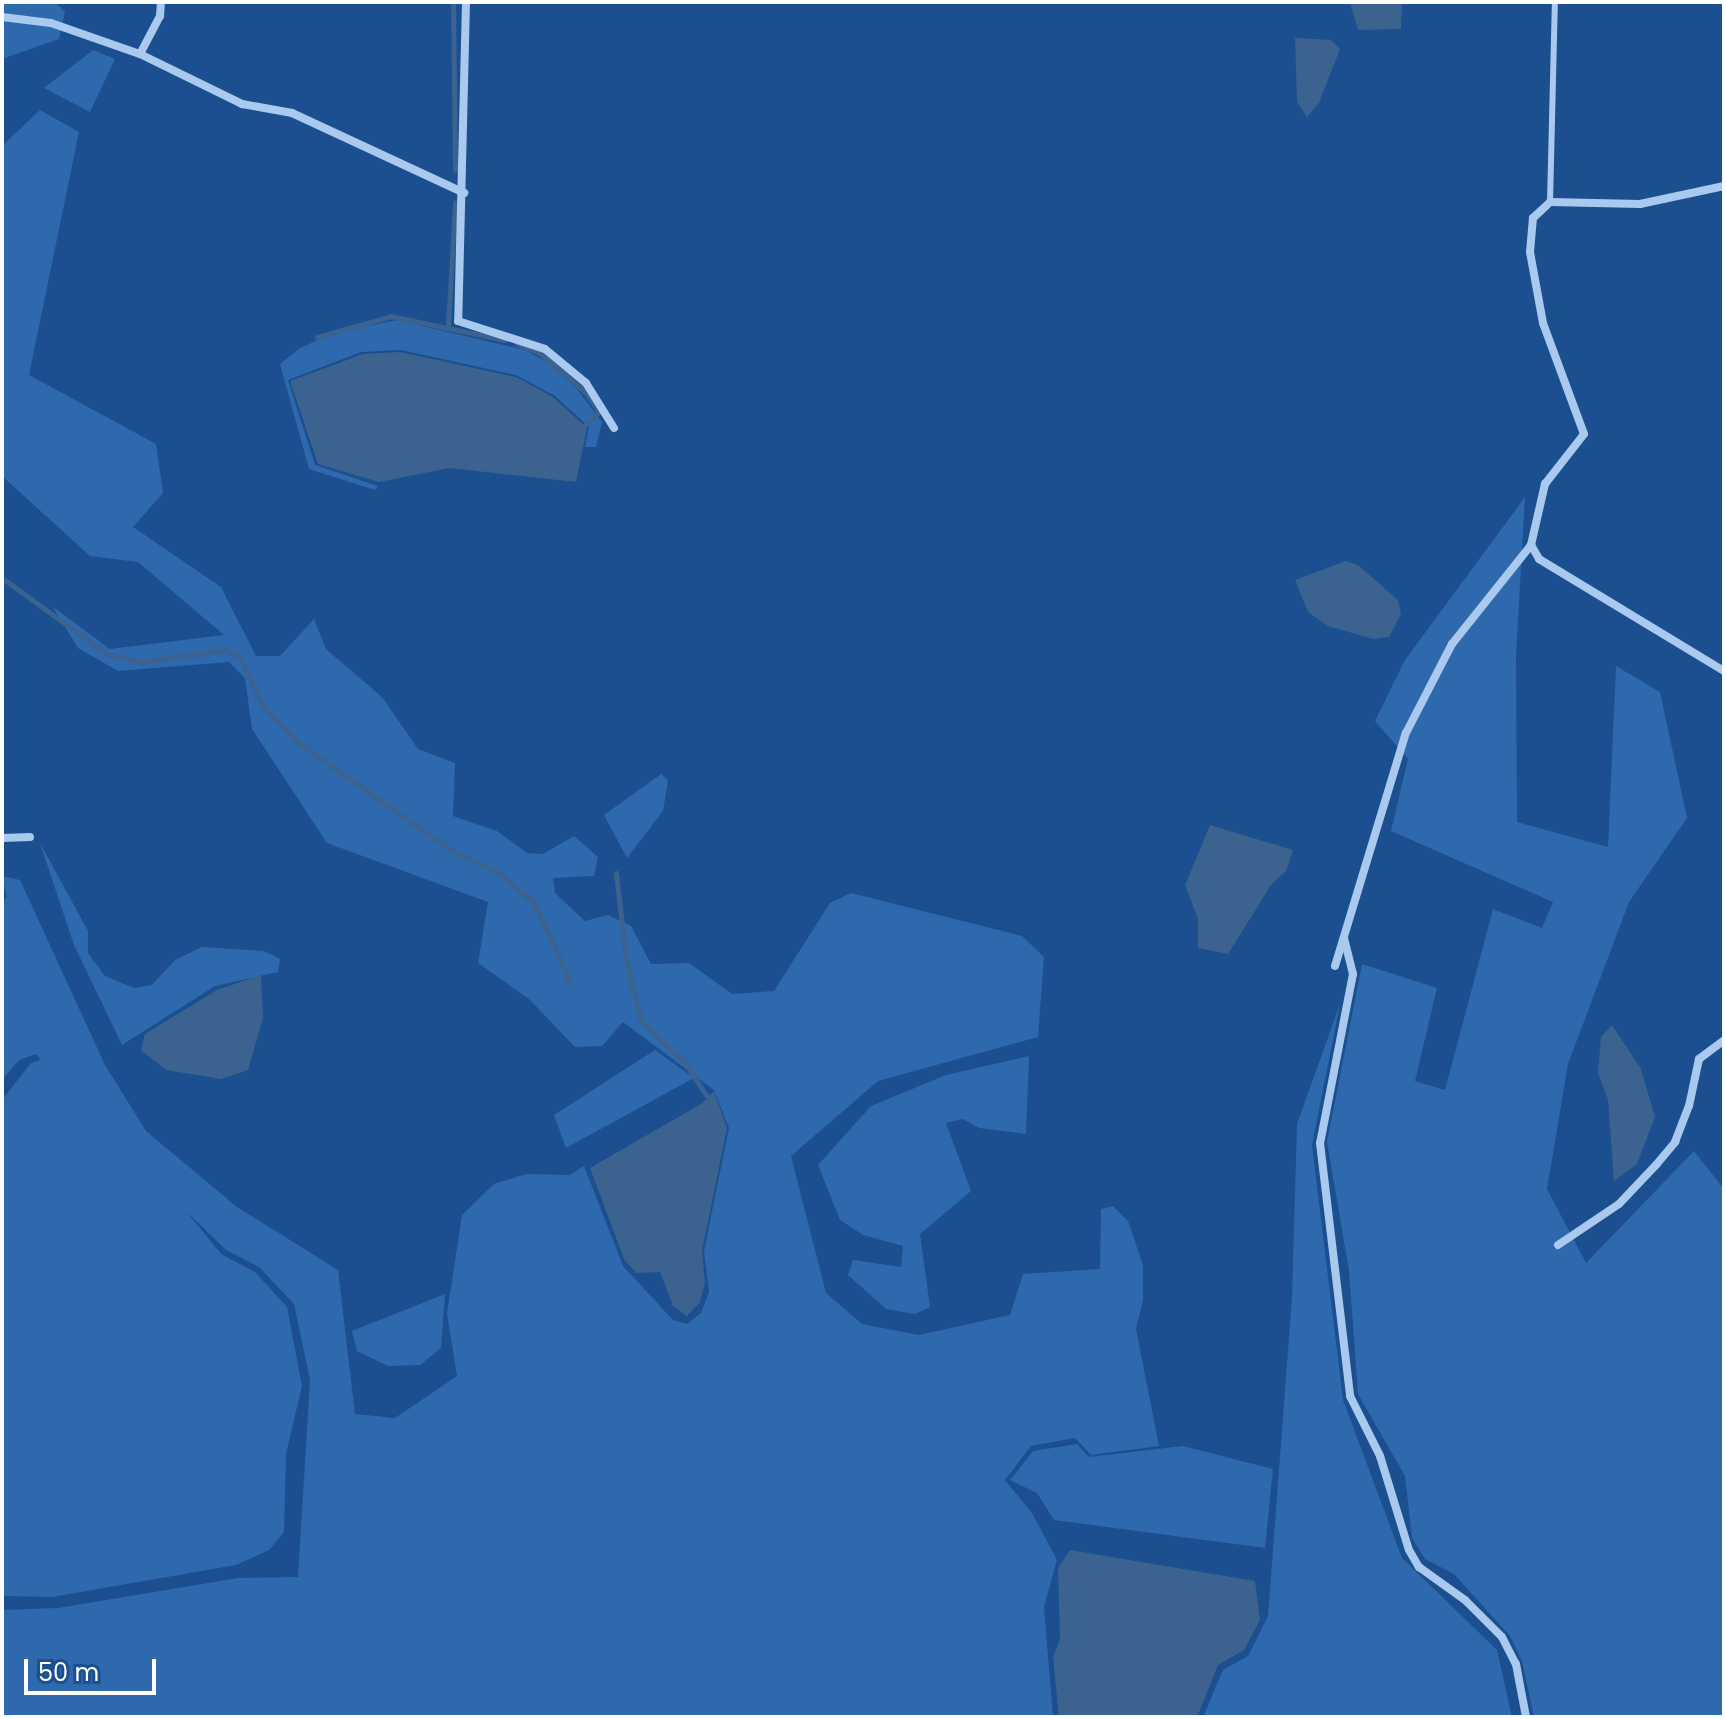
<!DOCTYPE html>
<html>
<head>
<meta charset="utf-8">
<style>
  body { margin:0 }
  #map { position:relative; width:1726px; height:1719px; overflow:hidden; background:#1b4f8f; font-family:Poppins,sans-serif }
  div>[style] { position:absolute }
  .green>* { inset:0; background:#2e69ad }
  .water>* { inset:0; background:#3c6290 }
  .stream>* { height:5px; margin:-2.5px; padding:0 2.5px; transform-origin:2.5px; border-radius:2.5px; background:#3c6290 }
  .lane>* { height:6px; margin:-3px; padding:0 3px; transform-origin:3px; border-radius:3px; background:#a9c9ee }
  .street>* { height:8px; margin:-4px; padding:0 4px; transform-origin:4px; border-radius:4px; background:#a9c9ee }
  span { translate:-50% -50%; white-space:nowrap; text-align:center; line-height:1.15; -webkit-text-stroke:8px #1b4f8f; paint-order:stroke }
  .frame { position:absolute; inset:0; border:4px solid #fff; pointer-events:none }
  .scale { position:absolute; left:24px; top:1659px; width:132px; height:36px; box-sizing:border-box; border:4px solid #fff; border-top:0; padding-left:10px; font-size:24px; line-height:28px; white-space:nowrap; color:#fff; -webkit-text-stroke:6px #1b4f8f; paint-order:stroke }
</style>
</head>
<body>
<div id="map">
  <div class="green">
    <div style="clip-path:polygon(2px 2px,55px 2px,65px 12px,59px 39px,2px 59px)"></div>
    <div style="clip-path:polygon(93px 50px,115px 59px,90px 112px,44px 88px)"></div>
    <div style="clip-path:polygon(40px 110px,79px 132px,29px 375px,156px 444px,163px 493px,133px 527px,221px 587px,256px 656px,280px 656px,314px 619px,326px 649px,382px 697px,418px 749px,455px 763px,453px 816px,497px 831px,527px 853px,543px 854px,574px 836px,598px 857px,594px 876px,553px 878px,555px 893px,585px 921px,608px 915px,631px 926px,651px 964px,689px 963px,732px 994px,774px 991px,830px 903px,851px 893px,1022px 936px,1044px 957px,1038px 1037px,878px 1081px,791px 1156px,826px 1293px,862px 1324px,919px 1335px,1010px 1315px,1023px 1274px,1100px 1269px,1101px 1209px,1113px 1206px,1128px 1221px,1143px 1265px,1143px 1300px,1136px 1329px,1159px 1446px,1091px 1455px,1075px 1438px,1031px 1446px,1005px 1480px,1032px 1513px,1057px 1560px,1044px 1607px,1053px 1717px,2px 1717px,2px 1610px,58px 1608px,238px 1578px,298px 1577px,310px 1380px,294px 1304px,259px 1267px,226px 1250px,187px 1212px,221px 1254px,255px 1272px,287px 1307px,302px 1386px,286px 1454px,284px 1532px,269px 1550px,236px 1565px,52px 1597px,2px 1596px,2px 1100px,31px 1063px,41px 1060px,36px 1054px,19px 1060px,2px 1080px,2px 903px,7px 897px,2px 876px,20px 880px,105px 1065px,146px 1131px,237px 1207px,338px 1270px,355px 1414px,395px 1418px,457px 1376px,447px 1314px,462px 1215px,494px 1184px,526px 1174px,570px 1175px,584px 1166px,623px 1266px,673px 1320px,687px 1324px,701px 1313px,709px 1292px,704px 1251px,729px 1128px,714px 1090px,623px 1022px,602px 1046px,575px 1047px,529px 999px,478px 963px,488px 902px,327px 843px,252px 729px,245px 678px,229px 662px,118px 671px,78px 648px,53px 607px,110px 649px,224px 635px,138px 562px,90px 556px,2px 476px,2px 146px)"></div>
    <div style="clip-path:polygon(397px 320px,525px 350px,549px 363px,577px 389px,602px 422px,596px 447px,585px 447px,589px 427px,555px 396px,516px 375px,401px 350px,361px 352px,288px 380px,315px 465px,378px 486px,375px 490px,309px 469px,280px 364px,300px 348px,336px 332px)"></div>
    <div style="clip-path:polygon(1525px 497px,1516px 656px,1517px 822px,1608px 847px,1616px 666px,1660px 692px,1687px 818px,1629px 902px,1568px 1064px,1547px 1189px,1586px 1263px,1694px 1151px,1724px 1189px,1724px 1717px,1534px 1717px,1522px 1661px,1510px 1636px,1454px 1574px,1425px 1559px,1412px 1538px,1405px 1476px,1358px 1394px,1349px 1271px,1327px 1142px,1362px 964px,1437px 988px,1415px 1081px,1445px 1090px,1493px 909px,1542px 928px,1553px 902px,1391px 831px,1408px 759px,1375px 721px,1405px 660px)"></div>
    <div style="clip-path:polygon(661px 774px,668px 780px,663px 811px,627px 858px,604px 815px)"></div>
    <div style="clip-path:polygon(40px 843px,88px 931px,88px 953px,105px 976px,134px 988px,152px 985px,175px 960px,202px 947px,264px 951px,280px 959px,278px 972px,215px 986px,122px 1045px,74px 945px)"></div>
    <div style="clip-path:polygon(1340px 1004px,1312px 1145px,1343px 1400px,1402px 1558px,1497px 1650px,1512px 1717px,1203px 1717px,1223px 1670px,1248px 1656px,1268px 1616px,1292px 1297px,1297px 1124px)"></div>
    <div style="clip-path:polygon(655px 1050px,694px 1078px,566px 1148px,554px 1115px)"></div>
    <div style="clip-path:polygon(1029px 1056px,1026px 1134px,979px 1128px,963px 1119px,946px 1123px,971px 1191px,920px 1234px,930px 1307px,915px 1314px,886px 1309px,848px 1275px,853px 1260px,901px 1267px,903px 1246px,863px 1235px,840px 1220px,818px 1165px,871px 1106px,946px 1075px)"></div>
    <div style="clip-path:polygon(445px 1294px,441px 1348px,420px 1365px,388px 1366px,357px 1351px,352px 1331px)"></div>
    <div style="clip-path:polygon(1077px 1444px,1089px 1457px,1183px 1446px,1273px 1469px,1265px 1548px,1054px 1520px,1037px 1493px,1010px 1480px,1033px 1451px)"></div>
  </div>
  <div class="water">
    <div style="clip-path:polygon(1350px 2px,1402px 2px,1401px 29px,1358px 30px)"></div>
    <div style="clip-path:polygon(1295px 38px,1331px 40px,1340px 49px,1319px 103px,1307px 117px,1297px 102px)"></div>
    <div style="clip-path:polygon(400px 352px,516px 377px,553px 397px,587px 428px,576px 482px,449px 468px,379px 482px,318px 464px,290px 381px,363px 354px)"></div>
    <div style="clip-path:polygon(1346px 561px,1358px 565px,1398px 600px,1401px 614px,1389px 637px,1373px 639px,1328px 626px,1308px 612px,1295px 580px)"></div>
    <div style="clip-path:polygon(1210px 825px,1293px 850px,1286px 871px,1271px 885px,1228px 954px,1198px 948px,1198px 919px,1185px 885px)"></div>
    <div style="clip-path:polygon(261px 975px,263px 1018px,248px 1070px,221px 1079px,166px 1070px,141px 1050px,145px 1034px,217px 990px)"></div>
    <div style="clip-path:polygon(1612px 1025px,1641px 1069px,1655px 1117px,1637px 1164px,1614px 1181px,1608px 1100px,1598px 1073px,1601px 1037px)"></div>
    <div style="clip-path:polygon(714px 1091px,727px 1128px,702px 1251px,705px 1283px,700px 1302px,687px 1316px,673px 1306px,660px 1272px,636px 1273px,624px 1259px,590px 1168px,701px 1104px)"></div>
    <div style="clip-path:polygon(1070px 1550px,1255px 1581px,1260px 1620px,1244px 1650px,1218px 1665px,1197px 1717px,1059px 1717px,1053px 1657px,1060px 1639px,1058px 1568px)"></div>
  </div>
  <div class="stream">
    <div style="left:453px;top:2px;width:168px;rotate:89.3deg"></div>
    <div style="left:448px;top:325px;width:123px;rotate:-86.7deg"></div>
    <div style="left:317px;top:337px;width:77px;rotate:-15.8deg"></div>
    <div style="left:391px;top:316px;width:116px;rotate:12deg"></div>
    <div style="left:517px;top:344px;width:25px;rotate:21deg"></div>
    <div style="left:540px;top:353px;width:62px;rotate:41.1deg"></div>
    <div style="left:587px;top:394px;width:22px;rotate:56deg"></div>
    <div style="left:599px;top:412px;width:26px;rotate:137deg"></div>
    <div style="left:2px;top:578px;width:130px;rotate:35.9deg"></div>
    <div style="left:107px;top:654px;width:36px;rotate:13deg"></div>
    <div style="left:142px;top:662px;width:84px;rotate:-8.2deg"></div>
    <div style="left:225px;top:650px;width:15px;rotate:23deg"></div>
    <div style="left:239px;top:656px;width:55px;rotate:63.9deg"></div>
    <div style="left:263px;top:705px;width:49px;rotate:47.5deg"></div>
    <div style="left:296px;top:741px;width:187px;rotate:35.2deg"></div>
    <div style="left:449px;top:849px;width:58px;rotate:25.7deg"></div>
    <div style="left:501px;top:874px;width:45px;rotate:41.4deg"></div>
    <div style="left:535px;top:904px;width:85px;rotate:65.8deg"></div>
    <div style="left:616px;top:873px;width:87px;rotate:83.4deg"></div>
    <div style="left:626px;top:959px;width:64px;rotate:76.4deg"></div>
    <div style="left:641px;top:1021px;width:61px;rotate:43.7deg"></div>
    <div style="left:685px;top:1063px;width:45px;rotate:56.7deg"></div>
  </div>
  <div class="lane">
    <div style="left:1550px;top:202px;width:200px;rotate:-88.6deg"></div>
  </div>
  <div class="street">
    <div style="left:466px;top:2px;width:319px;rotate:91.4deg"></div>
    <div style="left:458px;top:321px;width:91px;rotate:17.8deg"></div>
    <div style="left:545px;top:349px;width:53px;rotate:39.7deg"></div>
    <div style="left:586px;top:383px;width:53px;rotate:58.1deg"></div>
    <div style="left:2px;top:17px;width:49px;rotate:7deg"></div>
    <div style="left:51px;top:23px;width:94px;rotate:19.2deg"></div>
    <div style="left:140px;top:54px;width:114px;rotate:26.1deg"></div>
    <div style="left:242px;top:104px;width:51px;rotate:10.2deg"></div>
    <div style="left:292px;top:113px;width:190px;rotate:24.9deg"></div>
    <div style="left:140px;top:54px;width:43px;rotate:-62.2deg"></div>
    <div style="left:160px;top:16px;width:14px;rotate:-86deg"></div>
    <div style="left:1531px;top:545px;width:16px;rotate:60deg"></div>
    <div style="left:1539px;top:559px;width:216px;rotate:31.2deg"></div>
    <div style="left:2px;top:838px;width:28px;rotate:-2deg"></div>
    <div style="left:1344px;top:938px;width:37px;rotate:76deg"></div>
    <div style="left:1353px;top:974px;width:172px;rotate:101deg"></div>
    <div style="left:1320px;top:1143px;width:255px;rotate:83.2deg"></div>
    <div style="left:1350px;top:1396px;width:67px;rotate:63.4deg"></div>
    <div style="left:1380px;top:1456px;width:98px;rotate:72.9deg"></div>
    <div style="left:1409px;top:1550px;width:20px;rotate:60deg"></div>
    <div style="left:1419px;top:1567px;width:57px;rotate:35.7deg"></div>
    <div style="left:1465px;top:1600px;width:52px;rotate:45deg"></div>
    <div style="left:1502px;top:1637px;width:30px;rotate:63deg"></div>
    <div style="left:1516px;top:1664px;width:54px;rotate:79.3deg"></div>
    <div style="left:1335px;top:966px;width:244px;rotate:-73.1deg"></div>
    <div style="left:1406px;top:733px;width:100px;rotate:-62.7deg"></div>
    <div style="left:1452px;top:644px;width:127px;rotate:-51.4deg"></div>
    <div style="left:1531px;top:545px;width:63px;rotate:-77.1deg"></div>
    <div style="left:1545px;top:484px;width:63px;rotate:-52deg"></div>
    <div style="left:1584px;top:434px;width:118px;rotate:-110.3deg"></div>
    <div style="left:1543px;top:323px;width:72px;rotate:-100.4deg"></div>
    <div style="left:1530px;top:252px;width:34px;rotate:-85deg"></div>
    <div style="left:1533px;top:218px;width:23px;rotate:-43deg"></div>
    <div style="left:1550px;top:202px;width:90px;rotate:1.3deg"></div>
    <div style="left:1640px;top:204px;width:86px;rotate:-12.1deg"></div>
    <div style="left:1558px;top:1245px;width:73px;rotate:-33.9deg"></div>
    <div style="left:1619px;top:1204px;width:54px;rotate:-46.5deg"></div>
    <div style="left:1656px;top:1165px;width:30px;rotate:-50deg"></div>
    <div style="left:1675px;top:1142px;width:39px;rotate:-69deg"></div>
    <div style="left:1689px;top:1106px;width:48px;rotate:-78deg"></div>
    <div style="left:1699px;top:1059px;width:31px;rotate:-37deg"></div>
  </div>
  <div class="frame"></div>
  <div class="scale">50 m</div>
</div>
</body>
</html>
